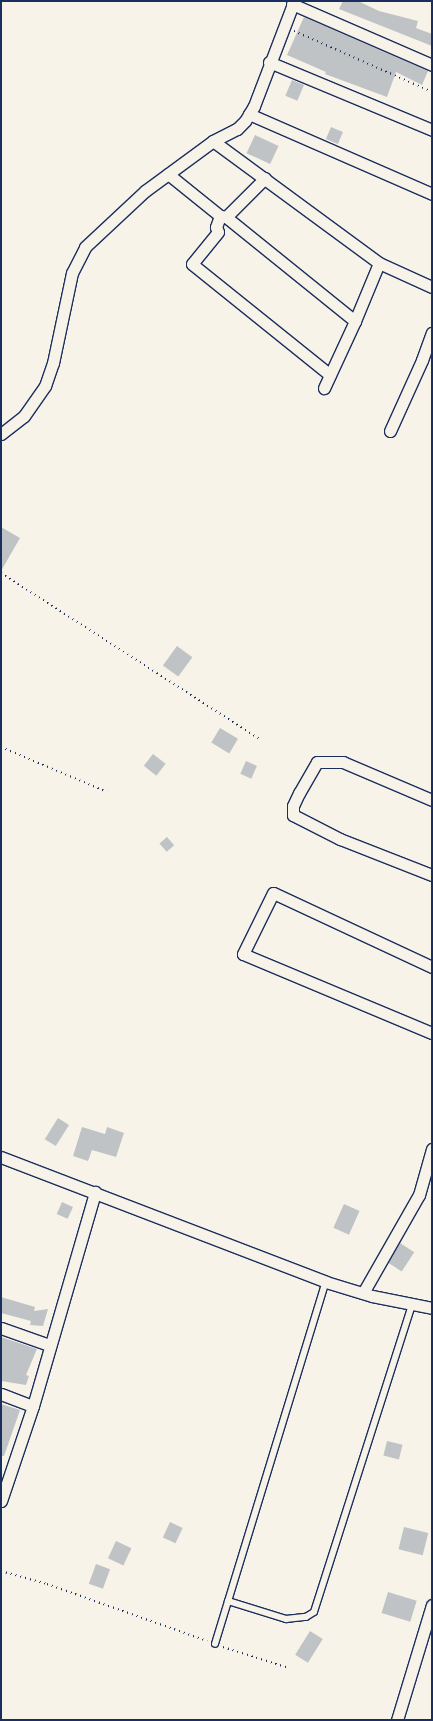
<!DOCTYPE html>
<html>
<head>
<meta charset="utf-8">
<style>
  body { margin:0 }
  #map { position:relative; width:433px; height:1721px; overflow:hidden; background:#f7f3e8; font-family:Caveat,sans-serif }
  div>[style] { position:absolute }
  .building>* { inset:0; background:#c0c3c5; transform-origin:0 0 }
  .path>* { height:2px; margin-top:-1px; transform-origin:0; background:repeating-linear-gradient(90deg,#1b2f5e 0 1px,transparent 0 5px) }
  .roads { filter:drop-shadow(1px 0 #1b2f5e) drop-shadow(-1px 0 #1b2f5e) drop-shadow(0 1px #1b2f5e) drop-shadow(0 -1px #1b2f5e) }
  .lane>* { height:5.5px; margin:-2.75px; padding:0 2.75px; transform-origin:2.75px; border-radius:2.75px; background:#f7f3e8 }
  .street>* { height:11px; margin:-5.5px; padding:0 5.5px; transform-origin:5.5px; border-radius:5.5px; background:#f7f3e8 }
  span { translate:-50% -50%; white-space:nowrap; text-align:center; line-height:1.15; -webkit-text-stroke:4px #f7f3e8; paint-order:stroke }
  .frame { position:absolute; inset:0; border:2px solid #1b2f5e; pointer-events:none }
</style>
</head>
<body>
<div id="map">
  <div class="building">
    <div style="clip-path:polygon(343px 1px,358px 1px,379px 11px,418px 21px,416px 28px,432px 34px,432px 46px,339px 9px)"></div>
    <div style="clip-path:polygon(304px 17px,428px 71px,422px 85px,396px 72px,387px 97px,325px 74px,326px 72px,287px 55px)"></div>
    <div style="left:292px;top:80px;width:13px;height:17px;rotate:23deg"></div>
    <div style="left:331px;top:127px;width:13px;height:13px;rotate:23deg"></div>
    <div style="left:255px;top:135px;width:26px;height:20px;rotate:25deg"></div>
    <div style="clip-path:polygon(1px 527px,20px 538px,1px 571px)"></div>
    <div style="left:177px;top:646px;width:19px;height:24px;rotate:36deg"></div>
    <div style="left:220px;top:728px;width:21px;height:17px;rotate:31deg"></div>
    <div style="left:153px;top:754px;width:16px;height:15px;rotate:38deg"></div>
    <div style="left:246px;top:761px;width:12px;height:14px;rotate:24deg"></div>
    <div style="left:167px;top:837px;width:11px;height:10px;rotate:49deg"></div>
    <div style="left:58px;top:1118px;width:13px;height:25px;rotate:32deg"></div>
    <div style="clip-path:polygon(82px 1127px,105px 1134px,107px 1127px,124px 1133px,116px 1157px,92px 1150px,88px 1161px,73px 1156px)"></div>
    <div style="left:62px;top:1202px;width:12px;height:13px;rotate:24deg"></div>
    <div style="left:344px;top:1204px;width:17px;height:26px;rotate:24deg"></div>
    <div style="left:400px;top:1243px;width:17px;height:23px;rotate:33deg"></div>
    <div style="clip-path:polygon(1px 1297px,35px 1307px,34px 1311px,48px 1309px,43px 1326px,30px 1325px,31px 1321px,1px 1313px)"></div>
    <div style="clip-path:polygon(1px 1337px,37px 1349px,26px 1375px,29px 1376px,26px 1385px,1px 1381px)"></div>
    <div style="clip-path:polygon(1px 1404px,20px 1410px,4px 1456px,1px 1456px)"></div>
    <div style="left:387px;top:1441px;width:16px;height:15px;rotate:14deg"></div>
    <div style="left:170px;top:1522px;width:14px;height:17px;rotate:25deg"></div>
    <div style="left:404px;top:1527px;width:25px;height:23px;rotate:14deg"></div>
    <div style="left:116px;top:1541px;width:17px;height:19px;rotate:25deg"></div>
    <div style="left:96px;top:1564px;width:15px;height:21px;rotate:20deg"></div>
    <div style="left:388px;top:1592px;width:30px;height:22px;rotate:17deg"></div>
    <div style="left:310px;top:1631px;width:15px;height:28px;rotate:32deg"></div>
  </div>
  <div class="path">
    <div style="left:294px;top:31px;width:151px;rotate:23.8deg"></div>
    <div style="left:1px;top:573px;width:308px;rotate:32.7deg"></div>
    <div style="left:1px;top:747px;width:115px;rotate:23deg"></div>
    <div style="left:1px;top:1571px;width:48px;rotate:15.8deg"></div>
    <div style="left:47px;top:1584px;width:170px;rotate:19.6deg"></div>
    <div style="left:223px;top:1647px;width:69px;rotate:17.7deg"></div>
  </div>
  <div class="roads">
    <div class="lane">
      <div style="left:228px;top:1601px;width:61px;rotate:17.2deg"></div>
      <div style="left:286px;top:1619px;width:20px;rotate:-6deg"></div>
      <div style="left:306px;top:1617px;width:9px;rotate:-32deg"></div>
      <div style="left:314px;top:1612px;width:322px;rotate:-72.3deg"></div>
      <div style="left:215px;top:1644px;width:379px;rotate:-73deg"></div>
    </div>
    <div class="street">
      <div style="left:292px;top:4px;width:153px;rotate:23.5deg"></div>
      <div style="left:269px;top:62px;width:177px;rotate:22.6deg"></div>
      <div style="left:249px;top:114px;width:200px;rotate:23.6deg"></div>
      <div style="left:213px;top:141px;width:206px;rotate:36.3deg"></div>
      <div style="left:379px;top:263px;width:63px;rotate:112.5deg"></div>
      <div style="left:168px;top:174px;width:67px;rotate:38.9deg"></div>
      <div style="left:220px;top:216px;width:6px;rotate:9deg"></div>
      <div style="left:226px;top:217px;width:166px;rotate:38.9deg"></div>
      <div style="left:355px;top:321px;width:74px;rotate:114.8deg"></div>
      <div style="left:220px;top:216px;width:12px;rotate:110deg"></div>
      <div style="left:216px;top:227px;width:5px;rotate:68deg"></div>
      <div style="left:218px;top:232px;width:41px;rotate:129.1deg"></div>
      <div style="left:192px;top:264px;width:177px;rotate:38.8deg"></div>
      <div style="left:226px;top:217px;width:55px;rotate:-45deg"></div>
      <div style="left:379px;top:263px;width:58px;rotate:24.4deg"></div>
      <div style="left:390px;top:431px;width:78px;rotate:-65.7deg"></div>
      <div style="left:422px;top:360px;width:29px;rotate:-70deg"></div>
      <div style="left:1px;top:434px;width:29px;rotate:-38deg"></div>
      <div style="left:24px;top:416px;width:37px;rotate:-55deg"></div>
      <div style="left:45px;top:386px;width:24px;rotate:-71deg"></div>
      <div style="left:53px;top:363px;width:92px;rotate:-78.1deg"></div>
      <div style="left:72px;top:273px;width:29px;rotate:-63deg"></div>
      <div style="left:85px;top:247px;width:82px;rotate:-43deg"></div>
      <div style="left:145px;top:191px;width:84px;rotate:-36.3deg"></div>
      <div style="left:213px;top:141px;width:27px;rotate:-27deg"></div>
      <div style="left:237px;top:129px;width:11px;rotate:-45deg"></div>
      <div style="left:245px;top:121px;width:17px;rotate:-59deg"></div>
      <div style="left:254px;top:106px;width:112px;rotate:-69.1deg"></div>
      <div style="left:432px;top:800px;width:97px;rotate:-156.9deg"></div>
      <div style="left:343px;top:762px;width:26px;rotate:180deg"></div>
      <div style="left:317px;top:762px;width:36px;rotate:120deg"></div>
      <div style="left:299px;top:793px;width:14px;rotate:115deg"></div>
      <div style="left:293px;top:806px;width:9px;rotate:90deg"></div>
      <div style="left:293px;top:815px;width:53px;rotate:27.1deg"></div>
      <div style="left:340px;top:839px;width:99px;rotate:21.4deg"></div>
      <div style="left:432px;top:967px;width:175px;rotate:-155deg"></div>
      <div style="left:273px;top:893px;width:68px;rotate:116.2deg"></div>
      <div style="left:243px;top:954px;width:205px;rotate:22.7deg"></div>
      <div style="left:1px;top:1157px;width:348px;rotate:21deg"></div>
      <div style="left:326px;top:1282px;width:48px;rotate:16.9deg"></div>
      <div style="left:372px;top:1296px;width:61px;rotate:11.3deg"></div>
      <div style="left:363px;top:1293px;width:113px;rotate:-60.3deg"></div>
      <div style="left:419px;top:1195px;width:48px;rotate:-74.2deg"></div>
      <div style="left:1px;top:1328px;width:51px;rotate:19.5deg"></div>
      <div style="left:1px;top:1394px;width:34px;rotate:21deg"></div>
      <div style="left:1px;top:1501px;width:100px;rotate:-71.4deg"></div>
      <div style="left:33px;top:1406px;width:223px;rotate:-73.8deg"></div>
      <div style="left:397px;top:1720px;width:120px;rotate:-73.1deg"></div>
    </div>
  </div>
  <div class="frame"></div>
</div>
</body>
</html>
